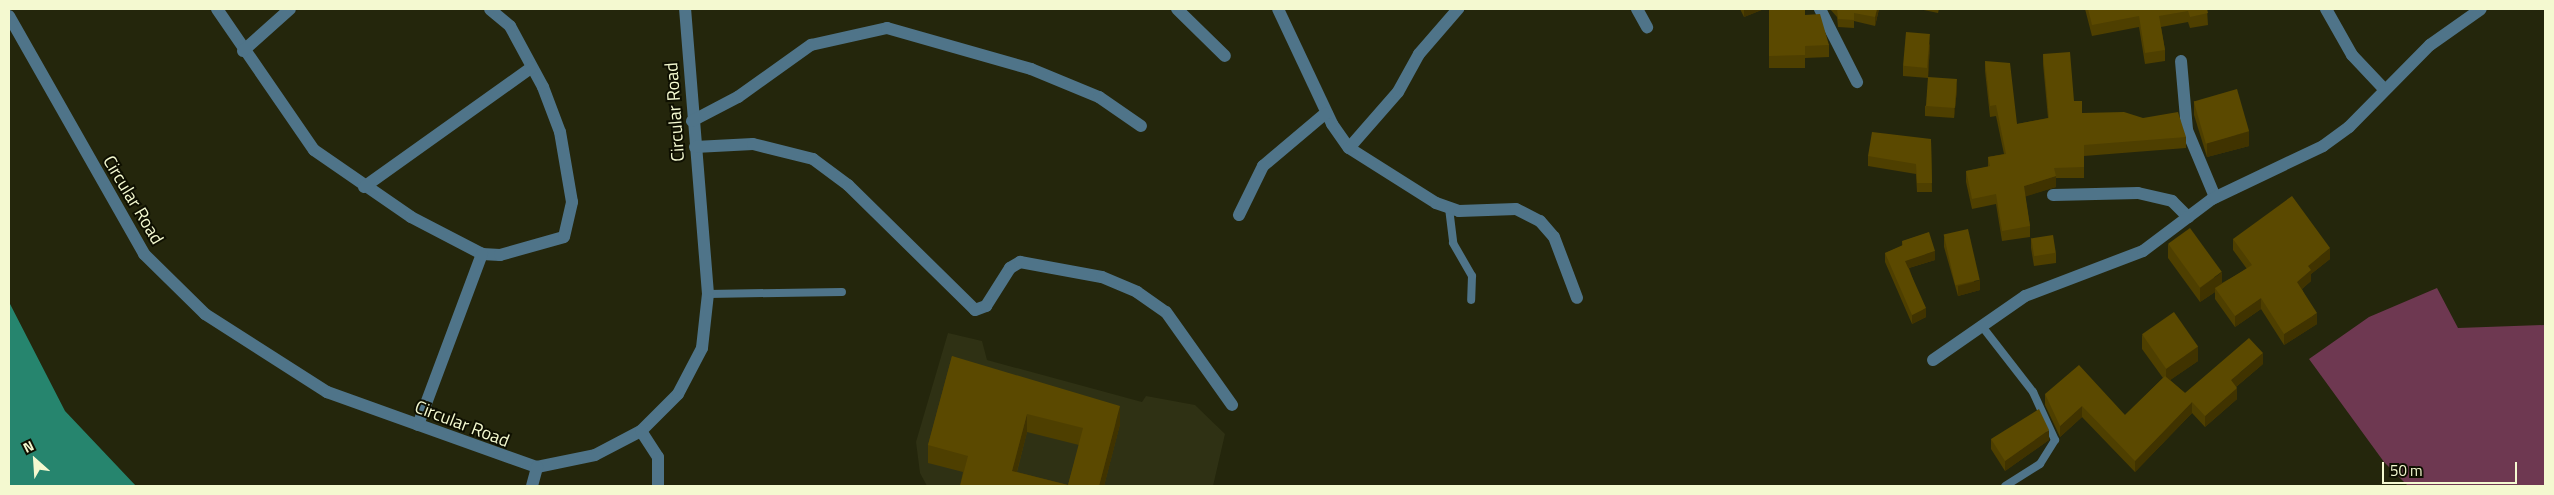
<!DOCTYPE html>
<html>
<head>
<meta charset="utf-8">
<style>
  body { margin:0 }
  #map { position:relative; width:2554px; height:495px; overflow:hidden; background:#24260c; font-family:"Titillium Web",sans-serif }
  div>[style] { position:absolute }
  .built>* { inset:0; background:#2f3114 }
  .green>* { inset:0; background:#6e3851 }
  .water>* { inset:0; background:#26856e }
  .lane>* { height:8px; margin:-4px; padding:0 4px; transform-origin:4px; border-radius:4px; background:#4f7489 }
  .street>* { height:12px; margin:-6px; padding:0 6px; transform-origin:6px; border-radius:6px; background:#4f7489 }
  .wall>* { inset:0; background:#4e3f00 }
  .shaded-wall>* { inset:0; background:#403300 }
  .building>* { inset:0; background:#5b4900; transform-origin:0 0 }
  span { translate:-50% -50%; white-space:nowrap; text-align:center; line-height:1.15; -webkit-text-stroke:4px #0e0f00; paint-order:stroke }
  .street-label { font-size:18px; color:#f4f9d0 }
  .frame { position:absolute; inset:0; border:10px solid #f4f9d0; pointer-events:none }
  .north { position:absolute; left:10px; top:435px; width:50px; height:50px; -webkit-text-stroke:4px #0e0f00; paint-order:stroke; rotate:334deg; font-size:14px; font-weight:700; line-height:20px; text-align:center; color:#f4f9d0 }
  .north::after { content:''; display:block; margin:auto; width:18px; height:22px; background:#f4f9d0; clip-path:polygon(50% 0,100% 100%,50% 72%,0 100%) }
  .scale { position:absolute; left:2382px; top:462px; width:135px; height:22px; box-sizing:border-box; border:2px solid #f4f9d0; border-top:0; padding-left:6px; font-size:15px; line-height:18px; white-space:nowrap; color:#f4f9d0; -webkit-text-stroke:4px #0e0f00; paint-order:stroke }
</style>
</head>
<body>
<div id="map">
  <div class="built">
    <div style="clip-path:polygon(948px 333px,982px 341px,987px 360px,1142px 402px,1146px 396px,1195px 405px,1225px 434px,1213px 486px,927px 486px,920px 473px,916px 442px)"></div>
  </div>
  <div class="green">
    <div style="clip-path:polygon(2437px 288px,2458px 328px,2545px 325px,2545px 486px,2408px 486px,2384px 462px,2309px 359px,2369px 317px)"></div>
  </div>
  <div class="water">
    <div style="clip-path:polygon(9px 302px,65px 411px,136px 486px,9px 486px)"></div>
  </div>
  <div class="lane">
    <div style="left:1449px;top:208px;width:35px;rotate:83deg"></div>
    <div style="left:1453px;top:243px;width:38px;rotate:60deg"></div>
    <div style="left:1472px;top:276px;width:24px;rotate:92deg"></div>
    <div style="left:708px;top:294px;width:134px;rotate:-0.9deg"></div>
    <div style="left:1981px;top:325px;width:85px;rotate:52.2deg"></div>
    <div style="left:2033px;top:392px;width:53px;rotate:65.4deg"></div>
    <div style="left:2055px;top:440px;width:28px;rotate:122deg"></div>
    <div style="left:2040px;top:464px;width:41px;rotate:147.8deg"></div>
  </div>
  <div class="street">
    <div style="left:217px;top:9px;width:171px;rotate:55.5deg"></div>
    <div style="left:314px;top:150px;width:118px;rotate:34.6deg"></div>
    <div style="left:411px;top:217px;width:80px;rotate:27.5deg"></div>
    <div style="left:482px;top:254px;width:18px;rotate:3deg"></div>
    <div style="left:500px;top:255px;width:66px;rotate:-15.7deg"></div>
    <div style="left:564px;top:237px;width:36px;rotate:-77deg"></div>
    <div style="left:572px;top:202px;width:71px;rotate:-99.7deg"></div>
    <div style="left:560px;top:132px;width:48px;rotate:-110.7deg"></div>
    <div style="left:543px;top:87px;width:69px;rotate:-118.4deg"></div>
    <div style="left:510px;top:26px;width:26px;rotate:-140deg"></div>
    <div style="left:1177px;top:9px;width:67px;rotate:44.4deg"></div>
    <div style="left:1278px;top:9px;width:127px;rotate:64.8deg"></div>
    <div style="left:1332px;top:124px;width:29px;rotate:55deg"></div>
    <div style="left:1349px;top:148px;width:103px;rotate:32.3deg"></div>
    <div style="left:1436px;top:203px;width:24px;rotate:19deg"></div>
    <div style="left:1459px;top:211px;width:57px;rotate:-2deg"></div>
    <div style="left:1516px;top:209px;width:27px;rotate:27deg"></div>
    <div style="left:1540px;top:221px;width:21px;rotate:49deg"></div>
    <div style="left:1554px;top:237px;width:65px;rotate:69.3deg"></div>
    <div style="left:1637px;top:9px;width:21px;rotate:61deg"></div>
    <div style="left:1820px;top:9px;width:82px;rotate:63.1deg"></div>
    <div style="left:2326px;top:9px;width:53px;rotate:60.5deg"></div>
    <div style="left:2352px;top:55px;width:48px;rotate:46.7deg"></div>
    <div style="left:9px;top:16px;width:274px;rotate:60.4deg"></div>
    <div style="left:144px;top:254px;width:86px;rotate:44.5deg"></div>
    <div style="left:205px;top:314px;width:145px;rotate:32.6deg"></div>
    <div style="left:327px;top:392px;width:223px;rotate:19.7deg"></div>
    <div style="left:537px;top:467px;width:59px;rotate:-11.7deg"></div>
    <div style="left:595px;top:455px;width:52px;rotate:-27.6deg"></div>
    <div style="left:641px;top:431px;width:52px;rotate:-45deg"></div>
    <div style="left:678px;top:394px;width:52px;rotate:-62.4deg"></div>
    <div style="left:702px;top:348px;width:54px;rotate:-83.7deg"></div>
    <div style="left:708px;top:294px;width:286px;rotate:-94.6deg"></div>
    <div style="left:243px;top:51px;width:63px;rotate:-41.8deg"></div>
    <div style="left:2181px;top:61px;width:69px;rotate:85deg"></div>
    <div style="left:2187px;top:130px;width:73px;rotate:67.3deg"></div>
    <div style="left:692px;top:121px;width:52px;rotate:-27.6deg"></div>
    <div style="left:738px;top:97px;width:90px;rotate:-35.5deg"></div>
    <div style="left:811px;top:45px;width:78px;rotate:-12.6deg"></div>
    <div style="left:887px;top:28px;width:150px;rotate:15.9deg"></div>
    <div style="left:1031px;top:69px;width:74px;rotate:22.4deg"></div>
    <div style="left:1099px;top:97px;width:51px;rotate:34.6deg"></div>
    <div style="left:695px;top:147px;width:58px;rotate:-3deg"></div>
    <div style="left:753px;top:144px;width:62px;rotate:14deg"></div>
    <div style="left:813px;top:159px;width:44px;rotate:36.6deg"></div>
    <div style="left:848px;top:185px;width:178px;rotate:44.5deg"></div>
    <div style="left:975px;top:310px;width:12px;rotate:-20deg"></div>
    <div style="left:986px;top:306px;width:45px;rotate:-57.7deg"></div>
    <div style="left:1010px;top:268px;width:12px;rotate:-31deg"></div>
    <div style="left:1020px;top:262px;width:83px;rotate:10.4deg"></div>
    <div style="left:1102px;top:277px;width:38px;rotate:23deg"></div>
    <div style="left:1137px;top:292px;width:35px;rotate:35deg"></div>
    <div style="left:1166px;top:312px;width:114px;rotate:54.6deg"></div>
    <div style="left:1349px;top:148px;width:74px;rotate:-48.8deg"></div>
    <div style="left:1398px;top:92px;width:43px;rotate:-61.1deg"></div>
    <div style="left:1419px;top:54px;width:60px;rotate:-49.1deg"></div>
    <div style="left:364px;top:187px;width:206px;rotate:-35.5deg"></div>
    <div style="left:2053px;top:195px;width:85px;rotate:-1.3deg"></div>
    <div style="left:2138px;top:193px;width:35px;rotate:13deg"></div>
    <div style="left:2172px;top:201px;width:23px;rotate:45deg"></div>
    <div style="left:1239px;top:215px;width:55px;rotate:-63.9deg"></div>
    <div style="left:1263px;top:166px;width:82px;rotate:-40.1deg"></div>
    <div style="left:1933px;top:360px;width:112px;rotate:-34.8deg"></div>
    <div style="left:2025px;top:296px;width:126px;rotate:-20.9deg"></div>
    <div style="left:2143px;top:251px;width:86px;rotate:-37deg"></div>
    <div style="left:2212px;top:199px;width:123px;rotate:-25.5deg"></div>
    <div style="left:2323px;top:146px;width:32px;rotate:-36deg"></div>
    <div style="left:2349px;top:127px;width:115px;rotate:-45.4deg"></div>
    <div style="left:2430px;top:45px;width:62px;rotate:-35.2deg"></div>
    <div style="left:418px;top:425px;width:183px;rotate:-69.5deg"></div>
    <div style="left:641px;top:431px;width:31px;rotate:57deg"></div>
    <div style="left:658px;top:457px;width:29px;rotate:90deg"></div>
    <div style="left:532px;top:486px;width:20px;rotate:-75deg"></div>
  </div>
  <div class="wall">
    <div style="clip-path:polygon(1740px 9px,1764px 9px,1744px 17px)"></div>
    <div style="clip-path:polygon(1769px 9px,1805px 15px,1829px 45px,1829px 57px,1805px 58px,1805px 68px,1769px 68px)"></div>
    <div style="clip-path:polygon(1830px 9px,1879px 9px,1875px 26px,1854px 21px,1854px 28px,1838px 27px,1837px 17px)"></div>
    <div style="clip-path:polygon(1919px 9px,1939px 9px,1938px 13px)"></div>
    <div style="clip-path:polygon(2085px 9px,2207px 9px,2208px 25px,2190px 28px,2188px 22px,2161px 27px,2165px 50px,2165px 61px,2145px 64px,2139px 27px,2092px 36px)"></div>
    <div style="clip-path:polygon(1930px 44px,1928px 78px,1903px 76px,1903px 66px)"></div>
    <div style="clip-path:polygon(2043px 54px,2074px 101px,2082px 113px,2186px 137px,2186px 148px,2084px 156px,2084px 178px,2056px 178px,2056px 187px,2025px 196px,2030px 226px,2030px 237px,2002px 241px,1996px 204px,1972px 209px,1966px 182px,1966px 171px,1988px 167px,1988px 157px,2004px 154px,1996px 116px,1990px 117px,1985px 71px,1985px 61px,2017px 124px,2048px 118px,2043px 64px)"></div>
    <div style="clip-path:polygon(1957px 89px,1954px 118px,1925px 116px,1925px 106px)"></div>
    <div style="clip-path:polygon(2194px 101px,2249px 146px,2207px 157px,2194px 115px)"></div>
    <div style="clip-path:polygon(1931px 139px,1932px 192px,1917px 192px,1916px 174px,1868px 166px,1868px 156px)"></div>
    <div style="clip-path:polygon(1944px 237px,1980px 290px,1958px 296px,1944px 247px)"></div>
    <div style="clip-path:polygon(2031px 238px,2056px 253px,2056px 263px,2034px 266px,2031px 248px)"></div>
    <div style="clip-path:polygon(2233px 239px,2330px 259px,2311px 274px,2311px 281px,2302px 289px,2317px 324px,2284px 345px,2261px 309px,2235px 327px,2215px 299px,2215px 292px,2200px 302px,2168px 258px,2168px 244px,2222px 283px,2247px 269px,2233px 250px)"></div>
    <div style="clip-path:polygon(1902px 241px,1935px 260px,1909px 268px,1926px 317px,1912px 324px,1885px 262px,1885px 253px,1902px 246px)"></div>
    <div style="clip-path:polygon(2142px 335px,2198px 361px,2170px 380px,2185px 393px,2263px 364px,2236px 387px,2237px 399px,2205px 427px,2192px 413px,2135px 472px,2082px 417px,2060px 437px,2045px 405px,2045px 394px,2125px 415px,2163px 378px,2142px 349px)"></div>
    <div style="clip-path:polygon(evenodd,952px 356px,1120px 424px,1104px 486px,960px 486px,963px 472px,928px 463px,928px 445px,952px 356px,1027px 432px,1079px 445px,1068px 485px,1017px 472px,1027px 432px)"></div>
    <div style="clip-path:polygon(1991px 439px,2049px 440px,2005px 471px,1991px 449px)"></div>
  </div>
  <div class="shaded-wall">
    <div style="clip-path:polygon(1744px 9px,1764px 9px,1744px 17px)"></div>
    <div style="clip-path:polygon(1877px 9px,1879px 9px,1875px 26px,1875px 17px)"></div>
    <div style="clip-path:polygon(1930px 34px,1930px 44px,1928px 78px,1928px 68px)"></div>
    <div style="clip-path:polygon(1957px 79px,1957px 89px,1954px 118px,1954px 108px)"></div>
    <div style="clip-path:polygon(2249px 131px,2249px 146px,2207px 157px,2207px 143px)"></div>
    <div style="clip-path:polygon(2056px 176px,2056px 187px,2024px 197px,2024px 186px)"></div>
    <div style="clip-path:polygon(2330px 248px,2330px 259px,2311px 274px,2311px 281px,2297px 293px,2297px 282px,2308px 266px)"></div>
    <div style="clip-path:polygon(1935px 251px,1935px 260px,1905px 269px,1905px 261px)"></div>
    <div style="clip-path:polygon(2222px 272px,2222px 286px,2215px 288px,2215px 292px,2200px 302px,2200px 288px)"></div>
    <div style="clip-path:polygon(1980px 280px,1980px 290px,1958px 296px,1958px 286px)"></div>
    <div style="clip-path:polygon(2261px 298px,2261px 309px,2235px 327px,2235px 316px)"></div>
    <div style="clip-path:polygon(1926px 308px,1926px 317px,1912px 324px,1912px 315px)"></div>
    <div style="clip-path:polygon(2317px 313px,2317px 324px,2284px 345px,2284px 334px)"></div>
    <div style="clip-path:polygon(2198px 346px,2198px 361px,2166px 383px,2166px 369px)"></div>
    <div style="clip-path:polygon(2263px 353px,2263px 364px,2231px 391px,2231px 380px)"></div>
    <div style="clip-path:polygon(2237px 388px,2237px 399px,2205px 427px,2205px 416px)"></div>
    <div style="clip-path:polygon(2192px 402px,2192px 413px,2135px 472px,2135px 461px)"></div>
    <div style="clip-path:polygon(1120px 406px,1120px 424px,1104px 486px,1099px 486px)"></div>
    <div style="clip-path:polygon(2082px 406px,2082px 417px,2060px 437px,2060px 426px)"></div>
    <div style="clip-path:polygon(1027px 414px,1027px 432px,1013px 486px,1012px 471px)"></div>
    <div style="clip-path:polygon(2049px 430px,2049px 440px,2005px 471px,2005px 461px)"></div>
  </div>
  <div class="building">
    <div style="clip-path:polygon(1769px 9px,1805px 9px,1805px 15px,1820px 14px,1829px 45px,1805px 46px,1805px 55px,1769px 56px)"></div>
    <div style="clip-path:polygon(1837px 9px,1877px 9px,1875px 17px,1854px 13px,1854px 20px,1838px 19px)"></div>
    <div style="clip-path:polygon(2088px 9px,2207px 9px,2208px 13px,2190px 17px,2188px 11px,2159px 16px,2165px 50px,2145px 53px,2139px 16px,2092px 25px)"></div>
    <div style="left:1906px;top:32px;width:24px;height:34px;rotate:5deg"></div>
    <div style="clip-path:polygon(2070px 52px,2074px 101px,2082px 101px,2082px 113px,2124px 112px,2143px 118px,2178px 112px,2186px 137px,2084px 145px,2084px 167px,2054px 168px,2056px 176px,2024px 186px,2030px 226px,2002px 231px,1996px 194px,1972px 199px,1966px 171px,1990px 166px,1988px 157px,2006px 154px,1996px 105px,1990px 106px,1985px 61px,2010px 63px,2017px 124px,2049px 118px,2043px 54px)"></div>
    <div style="left:1928px;top:77px;width:29px;height:29px;rotate:4deg"></div>
    <div style="left:2237px;top:89px;width:44px;height:45px;rotate:74deg"></div>
    <div style="clip-path:polygon(1872px 132px,1931px 139px,1932px 183px,1917px 183px,1916px 164px,1868px 156px)"></div>
    <div style="clip-path:polygon(2292px 196px,2330px 248px,2308px 266px,2311px 270px,2297px 282px,2317px 313px,2284px 334px,2261px 298px,2235px 316px,2215px 288px,2252px 265px,2233px 239px)"></div>
    <div style="left:2190px;top:228px;width:54px;height:27px;rotate:54deg"></div>
    <div style="left:1968px;top:229px;width:52px;height:25px;rotate:77deg"></div>
    <div style="clip-path:polygon(1929px 232px,1935px 251px,1905px 261px,1926px 308px,1912px 315px,1885px 253px,1903px 245px,1902px 241px)"></div>
    <div style="left:2053px;top:235px;width:18px;height:22px;rotate:81deg"></div>
    <div style="left:2174px;top:312px;width:42px;height:39px;rotate:55deg"></div>
    <div style="clip-path:polygon(2249px 338px,2263px 353px,2231px 380px,2237px 388px,2205px 416px,2192px 402px,2135px 461px,2082px 406px,2060px 426px,2045px 394px,2079px 365px,2125px 415px,2165px 376px,2185px 393px)"></div>
    <div style="clip-path:polygon(evenodd,952px 356px,1120px 406px,1099px 486px,960px 486px,968px 456px,928px 445px,952px 356px,1027px 414px,1083px 428px,1068px 485px,1012px 471px,1027px 414px)"></div>
    <div style="clip-path:polygon(2039px 409px,2049px 430px,2005px 461px,1991px 439px)"></div>
  </div>
  <div class="street-label">
    <span style="left:675px;top:112px;rotate:-94deg">Circular Road</span>
    <span style="left:133px;top:200px;rotate:59deg">Circular Road</span>
    <span style="left:462px;top:424px;rotate:21deg">Circular Road</span>
  </div>
  <div class="frame"></div>
  <div class="north">N</div>
  <div class="scale">50 m</div>
</div>
</body>
</html>
